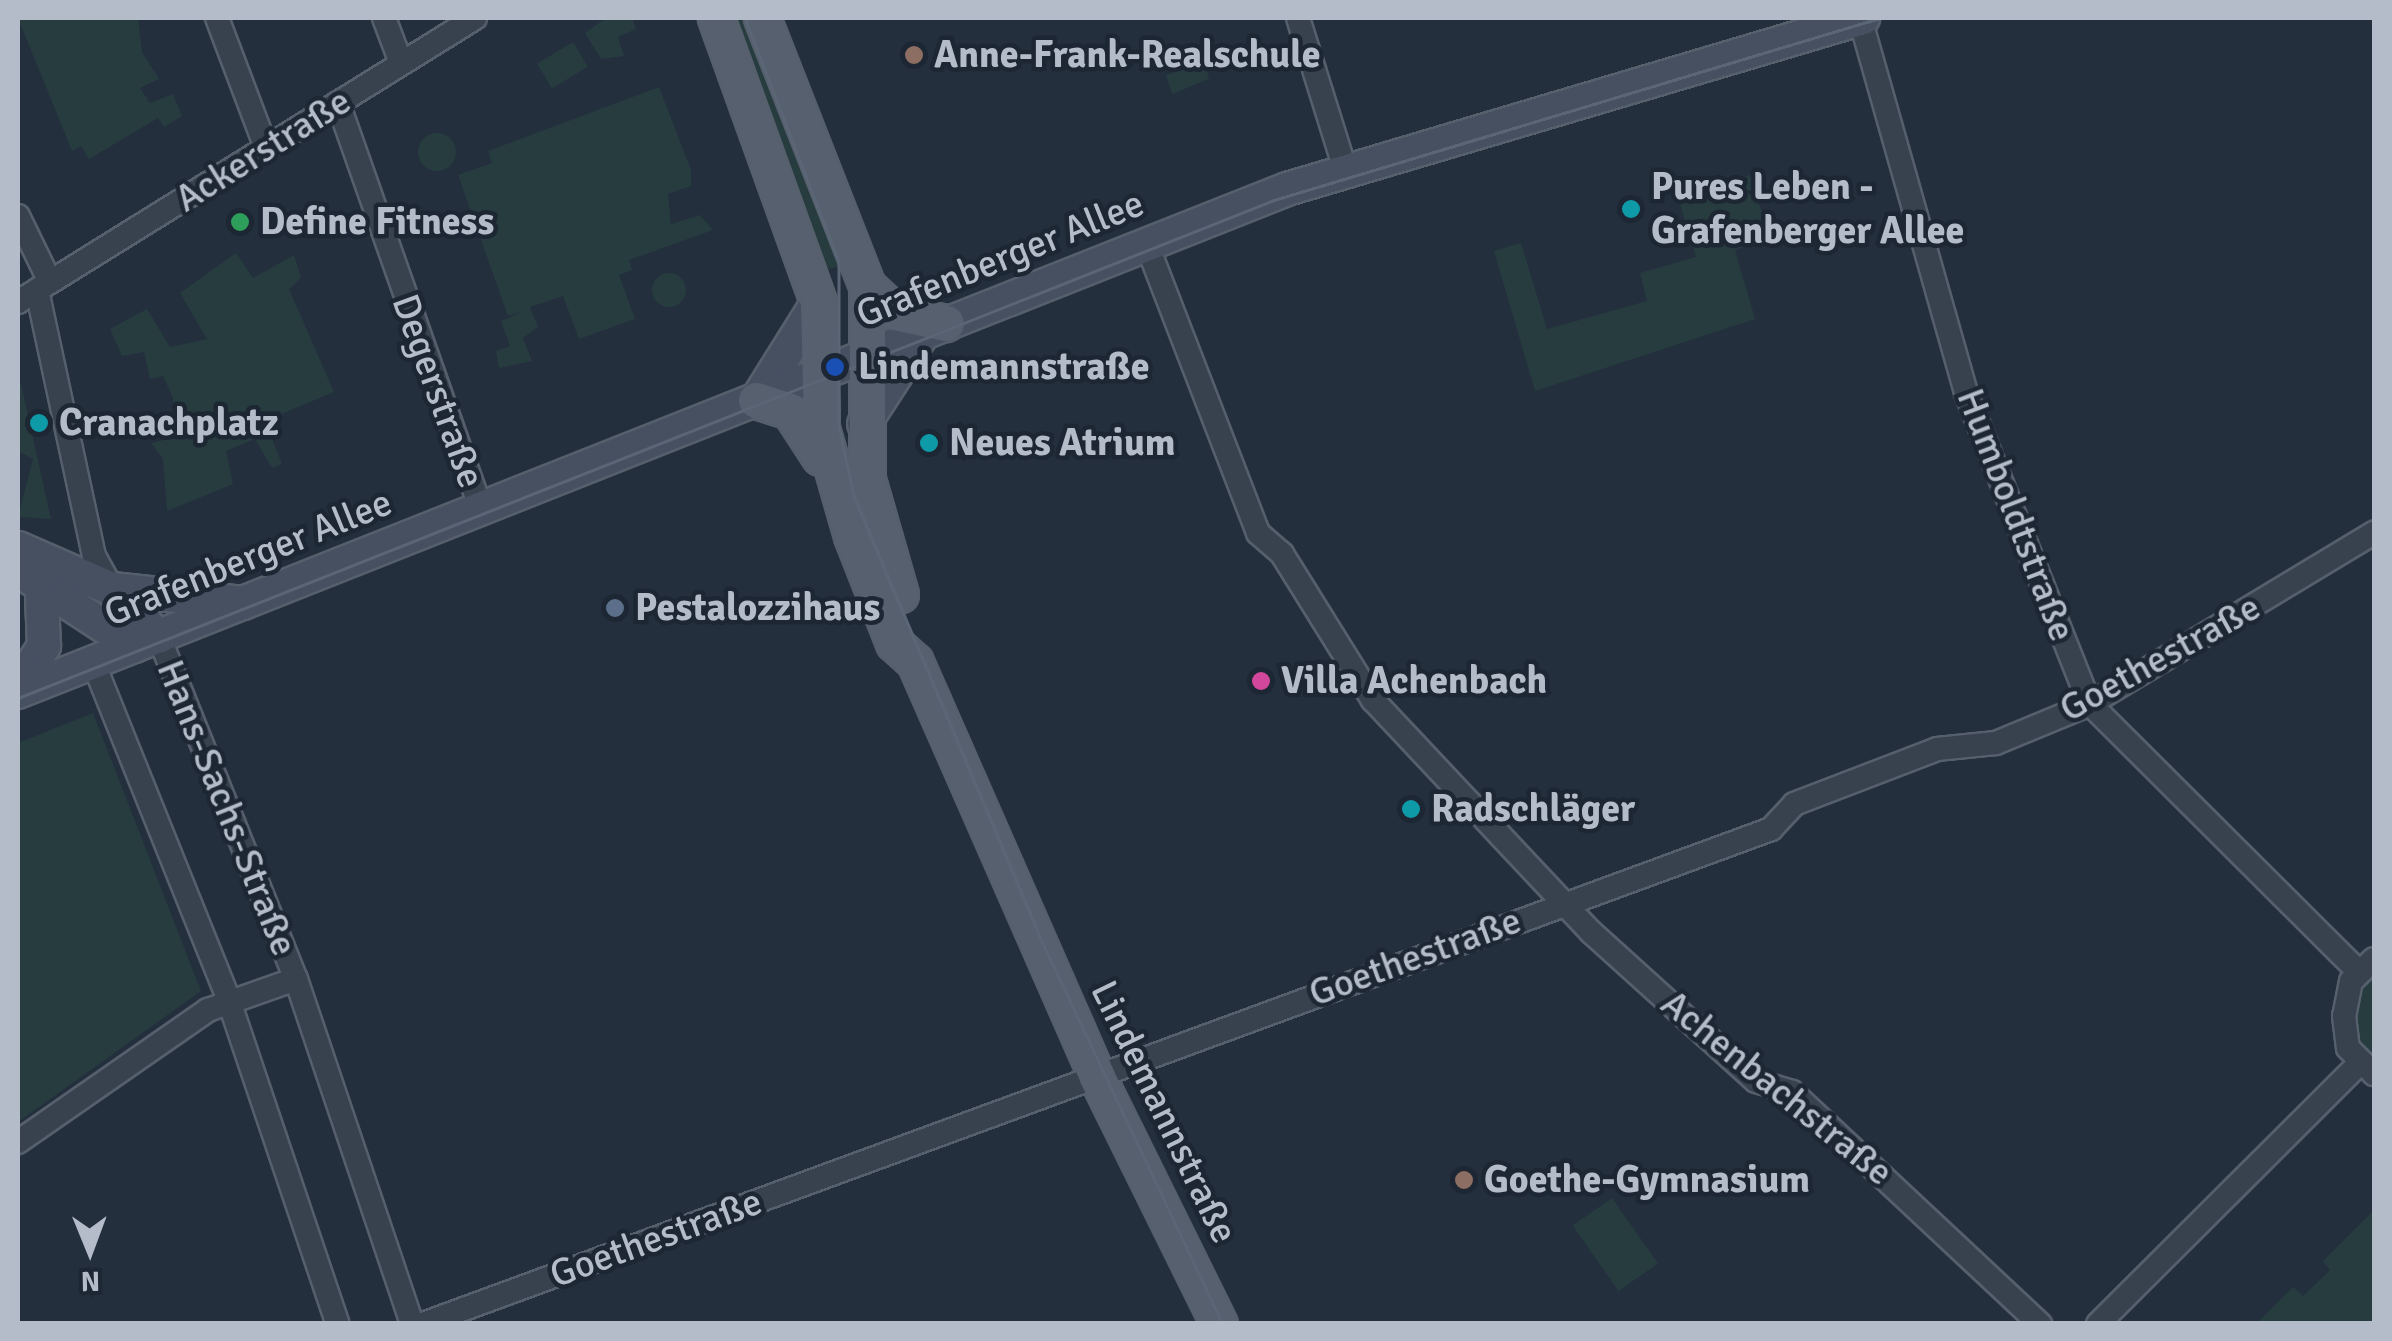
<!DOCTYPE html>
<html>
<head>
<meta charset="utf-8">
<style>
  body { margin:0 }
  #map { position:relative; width:2392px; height:1341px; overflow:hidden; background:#242f3e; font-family:Signika,sans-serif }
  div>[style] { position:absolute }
  .green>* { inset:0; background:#263c3f; transform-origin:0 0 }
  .round { border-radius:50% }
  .roads { filter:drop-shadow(2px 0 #565f6c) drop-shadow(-2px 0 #565f6c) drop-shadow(0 2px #565f6c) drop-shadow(0 -2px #565f6c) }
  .minor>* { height:22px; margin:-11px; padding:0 11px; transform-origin:11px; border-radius:11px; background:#38414e }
  .secondary>* { height:32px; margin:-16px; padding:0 16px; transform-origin:16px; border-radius:16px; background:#465061 }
  .primary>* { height:35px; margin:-17.5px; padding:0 17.5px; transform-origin:17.5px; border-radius:17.5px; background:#56606e }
  .tram>* { height:2.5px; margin:-1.25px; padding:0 1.25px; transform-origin:1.25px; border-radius:1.25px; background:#5a6575 }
  .dots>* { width:28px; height:28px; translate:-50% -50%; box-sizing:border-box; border:5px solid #1d2633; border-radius:50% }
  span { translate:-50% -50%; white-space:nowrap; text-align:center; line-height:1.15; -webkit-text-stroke:9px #1d2633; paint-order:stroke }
  .poi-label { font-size:38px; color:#b4bcc9; font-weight:700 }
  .left { translate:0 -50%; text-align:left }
  .street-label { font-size:38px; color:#b4bcc9 }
  .frame { position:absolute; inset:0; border:20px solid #b4bcc9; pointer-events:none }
  .north { position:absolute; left:40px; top:1201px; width:100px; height:100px; -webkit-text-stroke:8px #1d2633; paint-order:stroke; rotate:179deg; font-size:28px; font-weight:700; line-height:40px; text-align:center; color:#b4bcc9 }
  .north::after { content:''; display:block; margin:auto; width:35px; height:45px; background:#b4bcc9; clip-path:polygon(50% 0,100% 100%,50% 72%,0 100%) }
</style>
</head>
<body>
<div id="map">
  <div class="green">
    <div style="clip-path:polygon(18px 18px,138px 18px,142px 52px,159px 79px,140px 88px,150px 103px,173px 94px,182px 116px,164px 127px,158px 118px,89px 159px,81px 146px,72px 151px)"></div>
    <div style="clip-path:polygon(606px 18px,632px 18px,636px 29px,618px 37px,624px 56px,601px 59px,585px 33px)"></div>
    <div style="clip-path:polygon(727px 18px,752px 18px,843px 266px,824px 270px)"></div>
    <div style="left:573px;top:42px;width:29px;height:42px;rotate:59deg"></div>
    <div style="clip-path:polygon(1205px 63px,1209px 79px,1172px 94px,1166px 75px)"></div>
    <div style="clip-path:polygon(659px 87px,691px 170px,691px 186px,668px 194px,671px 224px,700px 215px,713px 230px,629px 260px,632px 270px,619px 275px,635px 319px,579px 339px,563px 296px,530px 307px,538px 327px,523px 338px,532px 361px,499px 368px,496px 351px,510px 346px,501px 321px,524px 311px,508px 316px,458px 175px,492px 163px,488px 151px)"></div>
    <div class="round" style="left:418px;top:133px;width:38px;height:38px"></div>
    <div style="clip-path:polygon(1750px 175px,1770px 239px,1735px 250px,1755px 319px,1535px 391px,1494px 251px,1521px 243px,1547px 329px,1647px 301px,1640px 273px,1696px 257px,1678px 197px)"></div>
    <div style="clip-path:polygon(236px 253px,253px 278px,294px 255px,301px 278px,289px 289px,334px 392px,265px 421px,282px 464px,272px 468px,255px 439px,226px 451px,233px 484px,167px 511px,163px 459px,151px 443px,176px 437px,173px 398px,163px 376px,150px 379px,144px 352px,122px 356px,110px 329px,147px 309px,170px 347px,207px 339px,180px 293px)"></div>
    <div class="round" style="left:652px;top:273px;width:34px;height:34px"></div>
    <div style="clip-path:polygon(18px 382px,21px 384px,51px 519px,18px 517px,33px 459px,18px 451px)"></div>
    <div style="clip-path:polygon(93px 713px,201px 991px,18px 1122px,18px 743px)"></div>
    <div style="clip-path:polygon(2374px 962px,2374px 1072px,2355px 1057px,2352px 981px)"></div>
    <div style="left:1612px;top:1198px;width:80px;height:48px;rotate:55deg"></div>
    <div style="clip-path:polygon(2374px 1210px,2374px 1323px,2257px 1323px,2293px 1287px,2303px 1296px,2330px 1270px,2323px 1261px)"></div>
  </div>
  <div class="roads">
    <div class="minor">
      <div style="left:217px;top:18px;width:139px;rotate:69.3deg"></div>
      <div style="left:384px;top:18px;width:48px;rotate:69.3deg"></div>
      <div style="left:1298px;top:18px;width:158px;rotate:72.7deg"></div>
      <div style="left:1860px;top:18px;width:390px;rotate:74.2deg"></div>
      <div style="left:1966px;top:393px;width:335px;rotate:68.3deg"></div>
      <div style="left:2090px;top:704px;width:378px;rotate:44.9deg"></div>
      <div style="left:338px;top:103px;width:430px;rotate:70.6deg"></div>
      <div style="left:18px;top:216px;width:73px;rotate:64.1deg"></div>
      <div style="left:1147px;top:245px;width:309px;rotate:68.9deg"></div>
      <div style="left:1258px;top:533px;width:32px;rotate:41deg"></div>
      <div style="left:1282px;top:554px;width:172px;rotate:58.1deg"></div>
      <div style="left:1373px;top:700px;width:318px;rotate:46.8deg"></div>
      <div style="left:1591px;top:932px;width:222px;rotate:42.1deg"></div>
      <div style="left:1756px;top:1081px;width:38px;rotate:17deg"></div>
      <div style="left:1792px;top:1092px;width:340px;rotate:43.1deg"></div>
      <div style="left:37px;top:290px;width:272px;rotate:77.9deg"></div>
      <div style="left:94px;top:556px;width:38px;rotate:61deg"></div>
      <div style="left:18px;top:302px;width:538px;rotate:-31.86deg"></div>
      <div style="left:159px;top:637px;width:368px;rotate:68.2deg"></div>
      <div style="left:296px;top:979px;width:364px;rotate:71.4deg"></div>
      <div style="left:93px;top:662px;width:365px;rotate:68.1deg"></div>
      <div style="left:229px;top:1001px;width:341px;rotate:71.4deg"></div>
      <div style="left:2374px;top:959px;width:32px;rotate:136deg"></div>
      <div style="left:2351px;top:981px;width:36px;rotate:101deg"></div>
      <div style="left:2344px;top:1016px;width:32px;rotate:83deg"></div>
      <div style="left:2348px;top:1048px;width:37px;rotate:45deg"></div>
      <div style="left:18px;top:1142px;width:231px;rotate:-34.8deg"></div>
      <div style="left:208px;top:1010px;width:93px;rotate:-19.4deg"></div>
      <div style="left:423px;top:1324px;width:1436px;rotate:-20.16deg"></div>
      <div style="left:1771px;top:829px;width:34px;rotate:-47deg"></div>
      <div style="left:1794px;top:804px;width:153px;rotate:-21deg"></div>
      <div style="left:1937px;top:749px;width:59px;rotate:-5.8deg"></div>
      <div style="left:1996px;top:743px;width:102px;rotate:-22.5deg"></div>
      <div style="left:2090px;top:704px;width:332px;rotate:-31.1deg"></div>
      <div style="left:2098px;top:1324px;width:370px;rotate:-44.9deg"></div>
    </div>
    <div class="secondary">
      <div style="left:758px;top:398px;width:113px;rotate:-58deg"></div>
      <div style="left:864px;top:424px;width:108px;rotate:-57deg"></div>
      <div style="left:18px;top:548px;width:103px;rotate:23.6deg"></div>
      <div style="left:112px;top:589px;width:67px;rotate:45.6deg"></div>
      <div style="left:18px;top:570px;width:139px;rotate:33.2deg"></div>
      <div style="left:112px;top:589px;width:132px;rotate:6.1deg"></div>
      <div style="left:18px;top:687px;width:49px;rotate:-57.6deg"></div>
      <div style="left:44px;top:646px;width:48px;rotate:-92.4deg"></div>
      <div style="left:18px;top:692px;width:1365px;rotate:-21.62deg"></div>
      <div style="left:1287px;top:189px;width:601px;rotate:-16.53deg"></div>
    </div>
    <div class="primary">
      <div style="left:716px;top:18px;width:302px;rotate:70.2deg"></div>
      <div style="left:818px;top:302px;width:126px;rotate:88.6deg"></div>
      <div style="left:821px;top:428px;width:112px;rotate:74deg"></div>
      <div style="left:852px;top:536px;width:115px;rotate:68.6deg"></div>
      <div style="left:894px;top:643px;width:28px;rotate:42deg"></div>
      <div style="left:915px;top:662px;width:453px;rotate:66.3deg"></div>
      <div style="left:1097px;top:1077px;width:275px;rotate:63.7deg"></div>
      <div style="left:762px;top:18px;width:288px;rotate:68.6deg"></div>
      <div style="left:867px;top:286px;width:193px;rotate:90deg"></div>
      <div style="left:867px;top:479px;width:120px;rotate:74deg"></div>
      <div style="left:867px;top:286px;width:38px;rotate:43deg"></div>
      <div style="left:895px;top:312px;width:52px;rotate:12.2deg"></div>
      <div style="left:756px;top:400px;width:36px;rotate:18deg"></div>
      <div style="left:790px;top:411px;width:55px;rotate:56.9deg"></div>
    </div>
  </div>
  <div class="tram">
    <div style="left:745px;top:18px;width:261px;rotate:68.9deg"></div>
    <div style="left:839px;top:261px;width:165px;rotate:90deg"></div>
    <div style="left:839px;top:426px;width:72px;rotate:77.9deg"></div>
    <div style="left:854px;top:496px;width:476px;rotate:67.1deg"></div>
    <div style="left:1039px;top:935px;width:430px;rotate:64.7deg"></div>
    <div style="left:18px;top:698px;width:1351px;rotate:-21.63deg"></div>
    <div style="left:1274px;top:200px;width:633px;rotate:-16.72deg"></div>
  </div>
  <div class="dots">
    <div style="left:914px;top:55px;background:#8d6e63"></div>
    <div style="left:1631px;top:209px;background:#0f9aa8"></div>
    <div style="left:240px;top:222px;background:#2e9e5b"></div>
    <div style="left:835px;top:367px;background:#1a4fb4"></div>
    <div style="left:39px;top:423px;background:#0f9aa8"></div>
    <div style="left:929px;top:443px;background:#0f9aa8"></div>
    <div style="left:615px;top:608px;background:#5c6f8a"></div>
    <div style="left:1261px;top:681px;background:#d1479c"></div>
    <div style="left:1411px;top:809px;background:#0f9aa8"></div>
    <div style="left:1464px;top:1180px;background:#8d6e63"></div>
  </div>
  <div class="poi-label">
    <span class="left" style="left:934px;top:55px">Anne-Frank-Realschule</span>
    <span class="left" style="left:1651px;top:209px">Pures Leben -<br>Grafenberger Allee</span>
    <span class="left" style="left:260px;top:222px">Define Fitness</span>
    <span class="left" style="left:858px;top:367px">Lindemannstraße</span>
    <span class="left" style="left:59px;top:423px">Cranachplatz</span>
    <span class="left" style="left:949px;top:443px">Neues Atrium</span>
    <span class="left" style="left:635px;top:608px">Pestalozzihaus</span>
    <span class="left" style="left:1281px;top:681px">Villa Achenbach</span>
    <span class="left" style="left:1431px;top:809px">Radschläger</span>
    <span class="left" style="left:1484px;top:1180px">Goethe-Gymnasium</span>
  </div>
  <div class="street-label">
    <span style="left:263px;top:150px;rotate:-32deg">Ackerstraße</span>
    <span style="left:1000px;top:259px;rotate:-22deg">Grafenberger Allee</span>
    <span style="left:438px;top:391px;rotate:70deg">Degerstraße</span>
    <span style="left:2016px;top:515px;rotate:69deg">Humboldtstraße</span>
    <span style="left:248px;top:558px;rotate:-22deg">Grafenberger Allee</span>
    <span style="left:2160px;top:658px;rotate:-29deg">Goethestraße</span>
    <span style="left:227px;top:808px;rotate:68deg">Hans-Sachs-Straße</span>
    <span style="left:1415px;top:957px;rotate:-20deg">Goethestraße</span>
    <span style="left:1777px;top:1088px;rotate:39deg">Achenbachstraße</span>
    <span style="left:1164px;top:1112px;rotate:64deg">Lindemannstraße</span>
    <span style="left:656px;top:1238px;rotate:-20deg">Goethestraße</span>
  </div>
  <div class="frame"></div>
  <div class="north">N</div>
</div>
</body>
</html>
